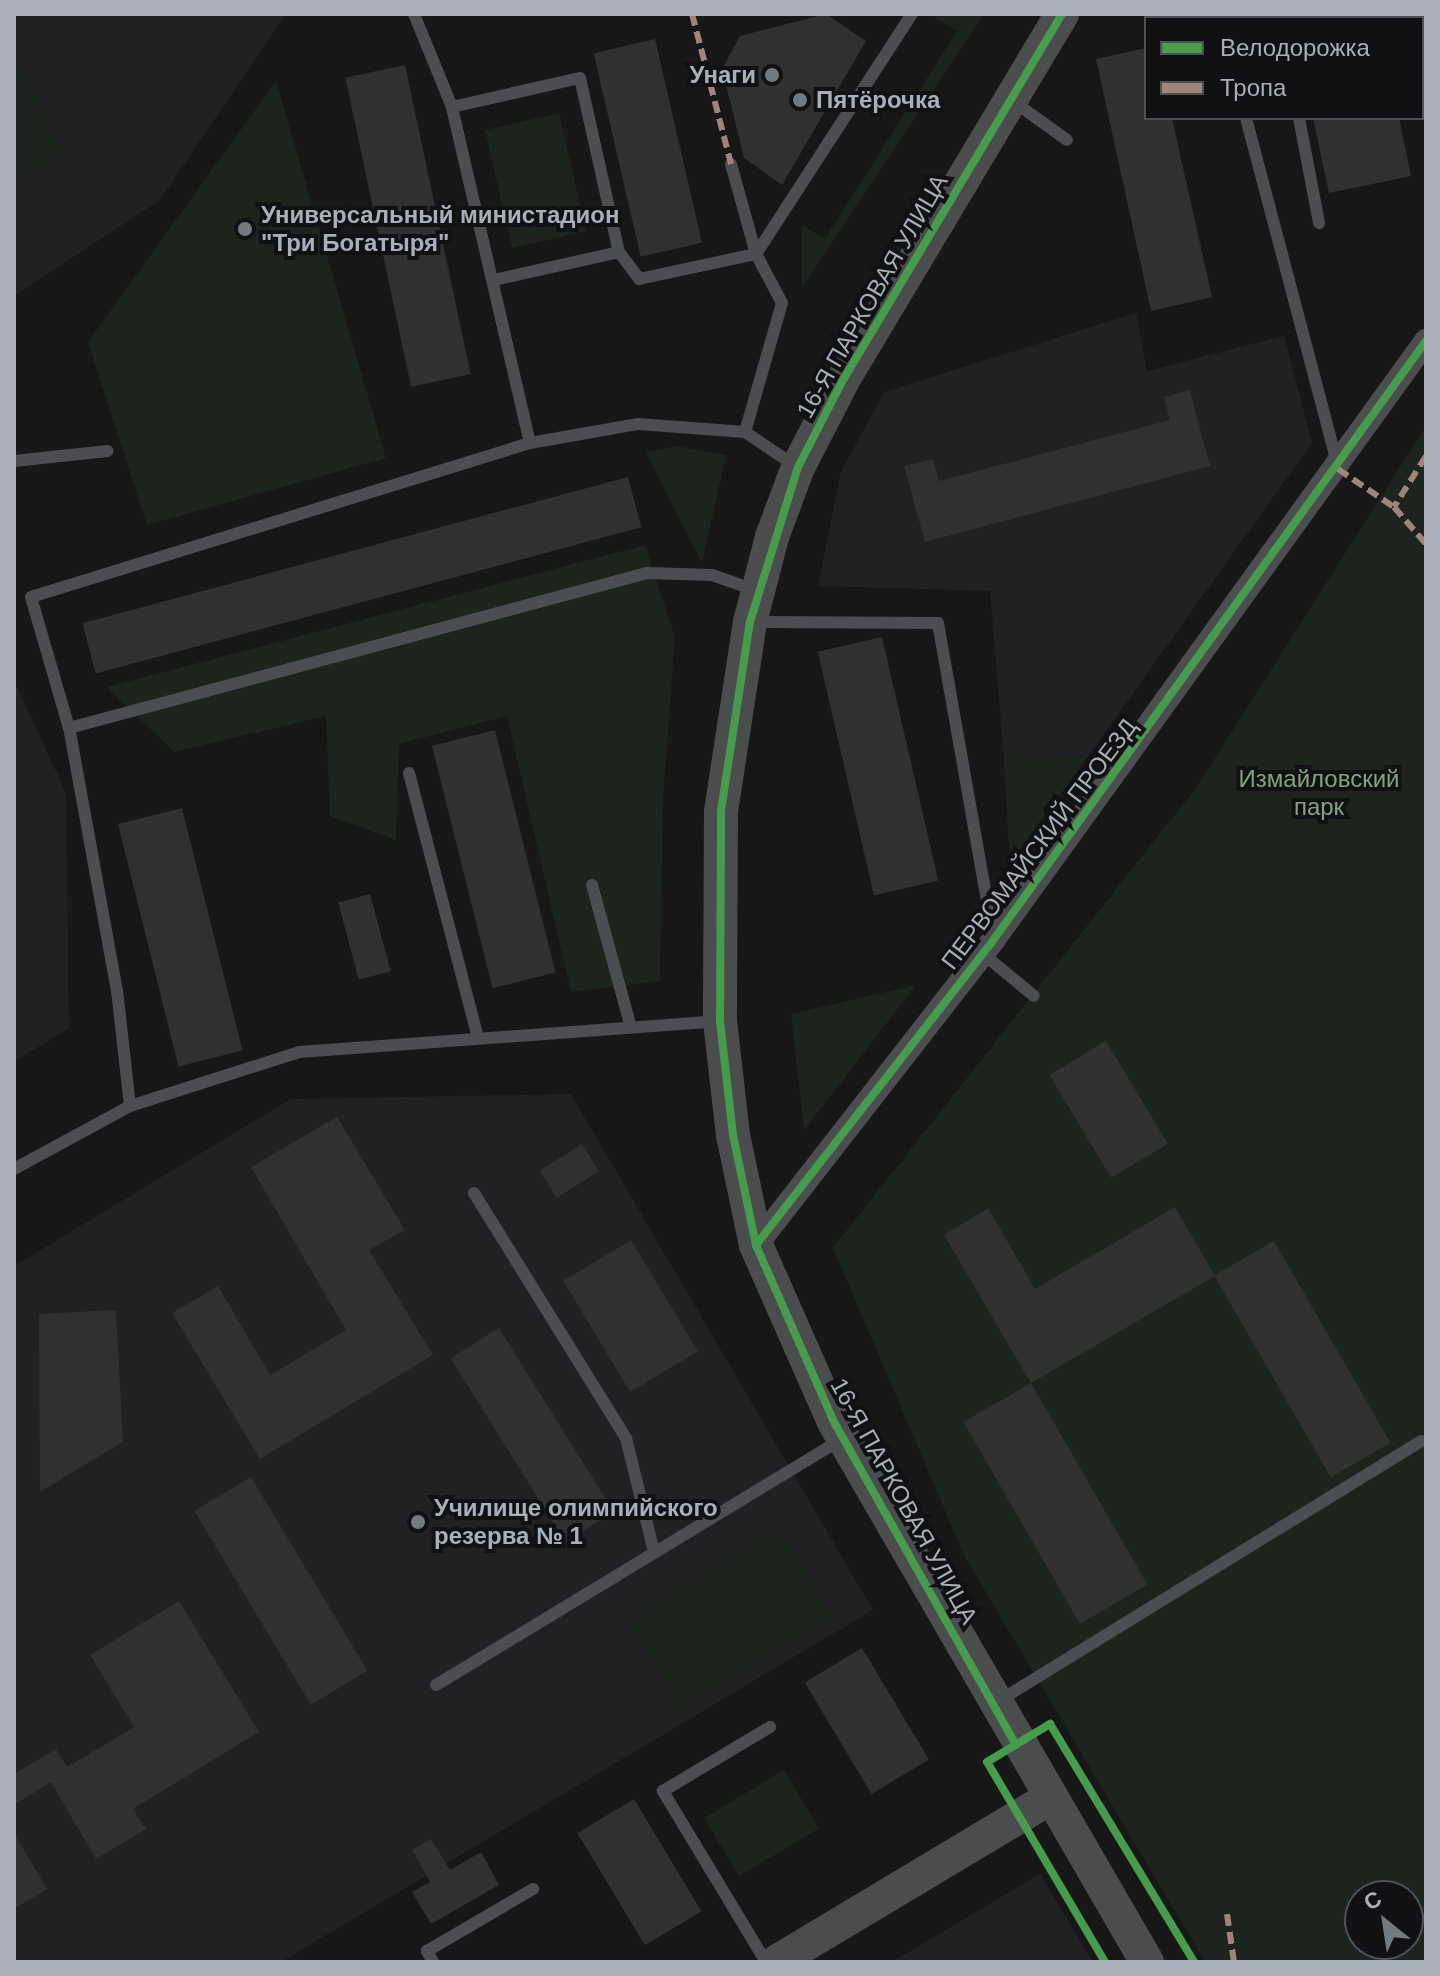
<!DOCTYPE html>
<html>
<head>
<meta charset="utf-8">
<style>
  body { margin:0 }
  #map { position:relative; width:1440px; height:1976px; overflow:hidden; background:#171717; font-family:Arial,sans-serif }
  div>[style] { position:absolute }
  .built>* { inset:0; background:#212123 }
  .green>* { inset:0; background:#1d241d; transform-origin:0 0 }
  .building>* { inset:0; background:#303031; transform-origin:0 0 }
  .lane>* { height:12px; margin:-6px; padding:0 6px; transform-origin:6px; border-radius:6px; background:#4b4d50 }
  .street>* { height:24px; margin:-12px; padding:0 12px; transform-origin:12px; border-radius:12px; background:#4b4d50 }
  .secondary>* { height:34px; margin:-17px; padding:0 17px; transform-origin:17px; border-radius:17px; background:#4a4c4e }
  .quiet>* { height:6px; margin-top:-3px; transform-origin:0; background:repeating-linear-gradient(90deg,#a18479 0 12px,transparent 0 18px) }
  .cycleway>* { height:8px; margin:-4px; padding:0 4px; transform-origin:4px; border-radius:4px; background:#469c4c }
  .dots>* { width:22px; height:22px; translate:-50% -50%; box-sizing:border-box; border:4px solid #111113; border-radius:50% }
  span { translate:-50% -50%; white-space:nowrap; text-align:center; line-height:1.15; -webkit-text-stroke:8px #111113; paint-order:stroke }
  .poi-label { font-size:24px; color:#a8afb8; font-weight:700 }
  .right { translate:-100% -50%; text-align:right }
  .left { translate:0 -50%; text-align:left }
  .street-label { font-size:24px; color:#a8afb8 }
  .park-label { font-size:24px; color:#82a47f }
  .frame { position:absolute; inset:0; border:16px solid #a8afb8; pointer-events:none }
  .legend { position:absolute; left:1144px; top:16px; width:280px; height:104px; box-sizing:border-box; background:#111113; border:2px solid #4d5055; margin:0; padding:10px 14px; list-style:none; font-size:24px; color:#a8afb8 }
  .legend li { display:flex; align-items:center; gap:16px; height:40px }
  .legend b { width:40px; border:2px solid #4d5055 }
  .north { position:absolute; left:1344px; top:1880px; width:80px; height:80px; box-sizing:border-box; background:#111113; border:2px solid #4d5055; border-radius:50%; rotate:330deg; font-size:22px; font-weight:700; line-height:32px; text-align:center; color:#a8afb8 }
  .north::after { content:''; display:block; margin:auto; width:28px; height:36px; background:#757a80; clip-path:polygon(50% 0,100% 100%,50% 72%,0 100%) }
</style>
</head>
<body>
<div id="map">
  <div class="built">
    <div style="clip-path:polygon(14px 14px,286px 14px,159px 201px,14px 296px)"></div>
    <div style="clip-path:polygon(1136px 313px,1147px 371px,1284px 336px,1312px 443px,1088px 756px,1004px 760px,990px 591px,818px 586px,841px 472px,884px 392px)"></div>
    <div style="clip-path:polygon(14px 680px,66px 793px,69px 1028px,14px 1062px)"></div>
    <div style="clip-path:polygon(571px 1094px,873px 1610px,281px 1962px,14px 1962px,14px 1266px,291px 1099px)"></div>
    <div style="clip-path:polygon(1040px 1874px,1093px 1962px,892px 1962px)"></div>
  </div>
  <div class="green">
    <div style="clip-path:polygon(984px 14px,802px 288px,802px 225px,825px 239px,957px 31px,935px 17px)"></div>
    <div style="clip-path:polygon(14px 57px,42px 102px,14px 119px)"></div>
    <div style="clip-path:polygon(276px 81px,386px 458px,147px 525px,88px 342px)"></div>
    <div style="clip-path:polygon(39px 113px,63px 152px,14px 182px,14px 129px)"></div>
    <div style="left:559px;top:113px;width:121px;height:76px;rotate:77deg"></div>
    <div style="clip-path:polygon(evenodd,1426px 426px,1426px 1962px,1205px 1962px,964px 1555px,833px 1248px,1196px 788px,1426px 426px,1360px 1896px,1408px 1896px,1408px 1944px,1360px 1944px,1360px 1896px)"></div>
    <div style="clip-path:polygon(677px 446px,726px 455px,702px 563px,646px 452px)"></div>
    <div style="clip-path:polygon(645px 545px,675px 637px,663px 798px,660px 981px,571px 992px,507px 716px,399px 744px,396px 840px,330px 816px,326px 716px,174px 752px,107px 687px)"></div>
    <div style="clip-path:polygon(1088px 756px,1010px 866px,1004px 760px)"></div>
    <div style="clip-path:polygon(916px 985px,804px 1130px,791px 1014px)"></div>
    <div style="left:782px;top:1532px;width:98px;height:177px;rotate:59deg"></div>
    <div style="left:784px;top:1770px;width:68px;height:93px;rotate:59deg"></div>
  </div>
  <div class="building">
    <div style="clip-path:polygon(826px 14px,866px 41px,782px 185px,744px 158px,722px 69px,740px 36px)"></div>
    <div style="left:655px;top:39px;width:209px;height:63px;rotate:77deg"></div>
    <div style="clip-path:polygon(1146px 48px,1146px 118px,1172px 118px,1212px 297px,1151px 311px,1096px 59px)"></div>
    <div style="left:405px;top:65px;width:316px;height:61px;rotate:78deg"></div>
    <div style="clip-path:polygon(1313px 118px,1399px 118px,1411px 176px,1329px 193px)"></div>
    <div style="clip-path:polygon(1190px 390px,1210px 466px,925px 542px,904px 466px,933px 459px,939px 481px,1170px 420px,1164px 397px)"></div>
    <div style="left:628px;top:477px;width:52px;height:565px;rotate:75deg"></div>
    <div style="left:882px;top:637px;width:250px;height:66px;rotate:77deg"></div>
    <div style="left:495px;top:730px;width:250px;height:65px;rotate:76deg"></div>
    <div style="left:182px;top:808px;width:250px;height:66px;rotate:76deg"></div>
    <div style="left:370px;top:894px;width:80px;height:33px;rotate:75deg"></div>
    <div style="left:1106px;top:1041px;width:120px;height:66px;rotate:59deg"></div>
    <div style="clip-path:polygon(337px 1117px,405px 1230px,369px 1250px,433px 1355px,260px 1459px,172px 1313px,218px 1286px,270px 1375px,346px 1330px,251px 1167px)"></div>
    <div style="left:582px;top:1144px;width:32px;height:50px;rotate:58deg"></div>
    <div style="clip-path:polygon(1175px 1207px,1215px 1276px,1031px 1383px,944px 1235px,988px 1208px,1035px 1289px)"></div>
    <div style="left:631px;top:1240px;width:130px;height:79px;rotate:59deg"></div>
    <div style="left:1274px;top:1241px;width:233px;height:69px;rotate:60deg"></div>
    <div style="clip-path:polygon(116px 1310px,123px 1442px,40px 1492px,39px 1314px)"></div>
    <div style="left:499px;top:1328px;width:217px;height:57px;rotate:58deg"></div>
    <div style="left:1031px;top:1383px;width:233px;height:78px;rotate:60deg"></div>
    <div style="left:251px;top:1477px;width:226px;height:66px;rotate:59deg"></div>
    <div style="clip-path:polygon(179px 1601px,259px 1732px,133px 1809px,146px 1829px,96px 1859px,51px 1782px,14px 1805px,14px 1774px,56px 1749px,67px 1767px,134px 1727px,90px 1655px)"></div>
    <div style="left:862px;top:1648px;width:130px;height:67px;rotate:59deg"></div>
    <div style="left:634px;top:1799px;width:131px;height:66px;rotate:59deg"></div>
    <div style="clip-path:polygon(14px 1833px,47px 1889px,14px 1909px)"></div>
    <div style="clip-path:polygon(431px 1839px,450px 1870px,481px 1852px,499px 1885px,431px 1924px,412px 1892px,430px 1882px,412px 1850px)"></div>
  </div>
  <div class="lane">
    <div style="left:414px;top:14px;width:100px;rotate:67.8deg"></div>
    <div style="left:1210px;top:14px;width:11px;rotate:22deg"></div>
    <div style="left:1280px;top:14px;width:4px;rotate:76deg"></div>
    <div style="left:1014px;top:102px;width:65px;rotate:35.6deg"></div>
    <div style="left:1246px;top:118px;width:357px;rotate:75.2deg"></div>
    <div style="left:1299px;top:118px;width:107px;rotate:79.2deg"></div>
    <div style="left:731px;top:164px;width:93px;rotate:74.5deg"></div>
    <div style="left:756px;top:254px;width:55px;rotate:62deg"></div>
    <div style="left:782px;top:303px;width:134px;rotate:106deg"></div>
    <div style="left:494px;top:280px;width:128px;rotate:-12.6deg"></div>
    <div style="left:530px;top:443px;width:345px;rotate:-103.1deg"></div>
    <div style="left:452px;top:107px;width:131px;rotate:-12.8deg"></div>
    <div style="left:580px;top:78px;width:178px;rotate:77.4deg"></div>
    <div style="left:619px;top:252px;width:34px;rotate:53deg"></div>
    <div style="left:639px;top:279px;width:120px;rotate:-12.1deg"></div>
    <div style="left:756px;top:254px;width:286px;rotate:-57deg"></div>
    <div style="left:14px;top:461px;width:94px;rotate:-6.1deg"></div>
    <div style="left:753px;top:622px;width:185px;rotate:0.3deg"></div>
    <div style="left:938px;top:623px;width:318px;rotate:80deg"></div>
    <div style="left:69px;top:728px;width:598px;rotate:-15.01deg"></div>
    <div style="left:647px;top:573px;width:65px;rotate:1.8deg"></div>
    <div style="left:712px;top:575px;width:46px;rotate:19.2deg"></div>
    <div style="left:409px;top:773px;width:270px;rotate:75.4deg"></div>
    <div style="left:592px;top:885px;width:144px;rotate:74.7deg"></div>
    <div style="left:982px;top:953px;width:67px;rotate:39.6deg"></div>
    <div style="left:130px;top:1106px;width:116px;rotate:-96.4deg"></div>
    <div style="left:117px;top:991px;width:267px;rotate:-100.3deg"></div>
    <div style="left:69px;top:728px;width:136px;rotate:-106.2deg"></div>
    <div style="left:31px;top:597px;width:522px;rotate:-17.15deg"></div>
    <div style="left:530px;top:443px;width:110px;rotate:-10deg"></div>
    <div style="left:638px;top:424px;width:107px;rotate:4.3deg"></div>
    <div style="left:745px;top:432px;width:63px;rotate:33.9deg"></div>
    <div style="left:14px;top:1169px;width:132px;rotate:-28.5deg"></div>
    <div style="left:130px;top:1106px;width:177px;rotate:-17.7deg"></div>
    <div style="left:299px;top:1052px;width:419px;rotate:-4.2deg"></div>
    <div style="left:474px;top:1193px;width:288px;rotate:58.2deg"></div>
    <div style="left:626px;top:1438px;width:117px;rotate:76.2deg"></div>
    <div style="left:436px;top:1685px;width:473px;rotate:-31.2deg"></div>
    <div style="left:997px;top:1702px;width:498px;rotate:-31.6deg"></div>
    <div style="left:433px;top:1962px;width:13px;rotate:-119deg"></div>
    <div style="left:427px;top:1951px;width:123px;rotate:-30.3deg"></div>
    <div style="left:766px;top:1962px;width:200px;rotate:-121.1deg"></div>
    <div style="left:663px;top:1791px;width:125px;rotate:-30.9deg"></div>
  </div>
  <div class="street">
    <div style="left:756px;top:1245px;width:388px;rotate:-52.1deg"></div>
    <div style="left:994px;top:939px;width:738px;rotate:-54.16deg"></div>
  </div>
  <div class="secondary">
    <div style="left:1062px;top:14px;width:427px;rotate:120.9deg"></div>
    <div style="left:843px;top:380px;width:98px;rotate:117.3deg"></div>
    <div style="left:798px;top:467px;width:75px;rotate:110.4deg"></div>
    <div style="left:772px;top:537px;width:88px;rotate:104.5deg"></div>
    <div style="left:750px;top:622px;width:191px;rotate:98.7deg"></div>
    <div style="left:721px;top:811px;width:210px;rotate:90.3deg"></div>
    <div style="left:720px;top:1021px;width:115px;rotate:83.5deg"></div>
    <div style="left:733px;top:1135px;width:112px;rotate:78.2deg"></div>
    <div style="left:756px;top:1245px;width:193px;rotate:66.2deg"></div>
    <div style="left:834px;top:1422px;width:624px;rotate:59.9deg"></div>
    <div style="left:776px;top:1962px;width:317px;rotate:-30.9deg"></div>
  </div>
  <div class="quiet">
    <div style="left:692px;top:14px;width:155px;rotate:75.4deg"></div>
    <div style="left:1426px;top:456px;width:60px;rotate:122.1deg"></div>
    <div style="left:1394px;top:507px;width:49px;rotate:49.1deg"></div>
    <div style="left:1338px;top:469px;width:68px;rotate:34.2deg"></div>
    <div style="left:1227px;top:1914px;width:49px;rotate:81.7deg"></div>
  </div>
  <div class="cycleway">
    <div style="left:756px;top:1245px;width:388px;rotate:-52.1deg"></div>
    <div style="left:994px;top:939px;width:738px;rotate:-54.16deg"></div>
    <div style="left:1016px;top:1745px;width:371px;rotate:-119.4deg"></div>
    <div style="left:834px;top:1422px;width:193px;rotate:-113.8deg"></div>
    <div style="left:756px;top:1245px;width:112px;rotate:-101.8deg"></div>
    <div style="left:733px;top:1135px;width:115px;rotate:-96.5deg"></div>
    <div style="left:720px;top:1021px;width:210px;rotate:-89.7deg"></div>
    <div style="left:721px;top:811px;width:191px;rotate:-81.3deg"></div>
    <div style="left:750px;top:622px;width:162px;rotate:-72.8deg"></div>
    <div style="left:798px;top:467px;width:98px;rotate:-62.7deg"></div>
    <div style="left:843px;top:380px;width:427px;rotate:-59.1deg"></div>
    <div style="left:1105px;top:1962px;width:232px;rotate:-120.5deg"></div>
    <div style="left:987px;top:1762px;width:74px;rotate:-31.1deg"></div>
    <div style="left:1050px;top:1724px;width:278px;rotate:58.8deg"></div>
  </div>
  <div class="dots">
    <div style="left:772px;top:75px;background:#757a80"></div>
    <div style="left:800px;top:100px;background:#757a80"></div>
    <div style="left:245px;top:229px;background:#757a80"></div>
    <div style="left:418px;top:1522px;background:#757a80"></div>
  </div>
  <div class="poi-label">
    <span class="right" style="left:756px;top:75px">Унаги</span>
    <span class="left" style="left:816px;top:100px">Пятёрочка</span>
    <span class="left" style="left:261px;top:229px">Универсальный министадион<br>"Три Богатыря"</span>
    <span class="left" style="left:434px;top:1522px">Училище олимпийского<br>резерва № 1</span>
  </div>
  <div class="street-label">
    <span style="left:872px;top:296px;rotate:-60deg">16-Я ПАРКОВАЯ УЛИЦА</span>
    <span style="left:1039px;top:844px;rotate:-53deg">ПЕРВОМАЙСКИЙ ПРОЕЗД</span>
    <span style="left:904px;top:1501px;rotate:61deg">16-Я ПАРКОВАЯ УЛИЦА</span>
  </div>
  <div class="park-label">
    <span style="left:1319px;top:793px">Измайловский<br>парк</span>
  </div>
  <div class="frame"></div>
  <ul class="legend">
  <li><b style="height:10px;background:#469c4c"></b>Велодорожка</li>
  <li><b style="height:10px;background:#a18479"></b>Тропа</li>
  </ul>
  <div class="north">С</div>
</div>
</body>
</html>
